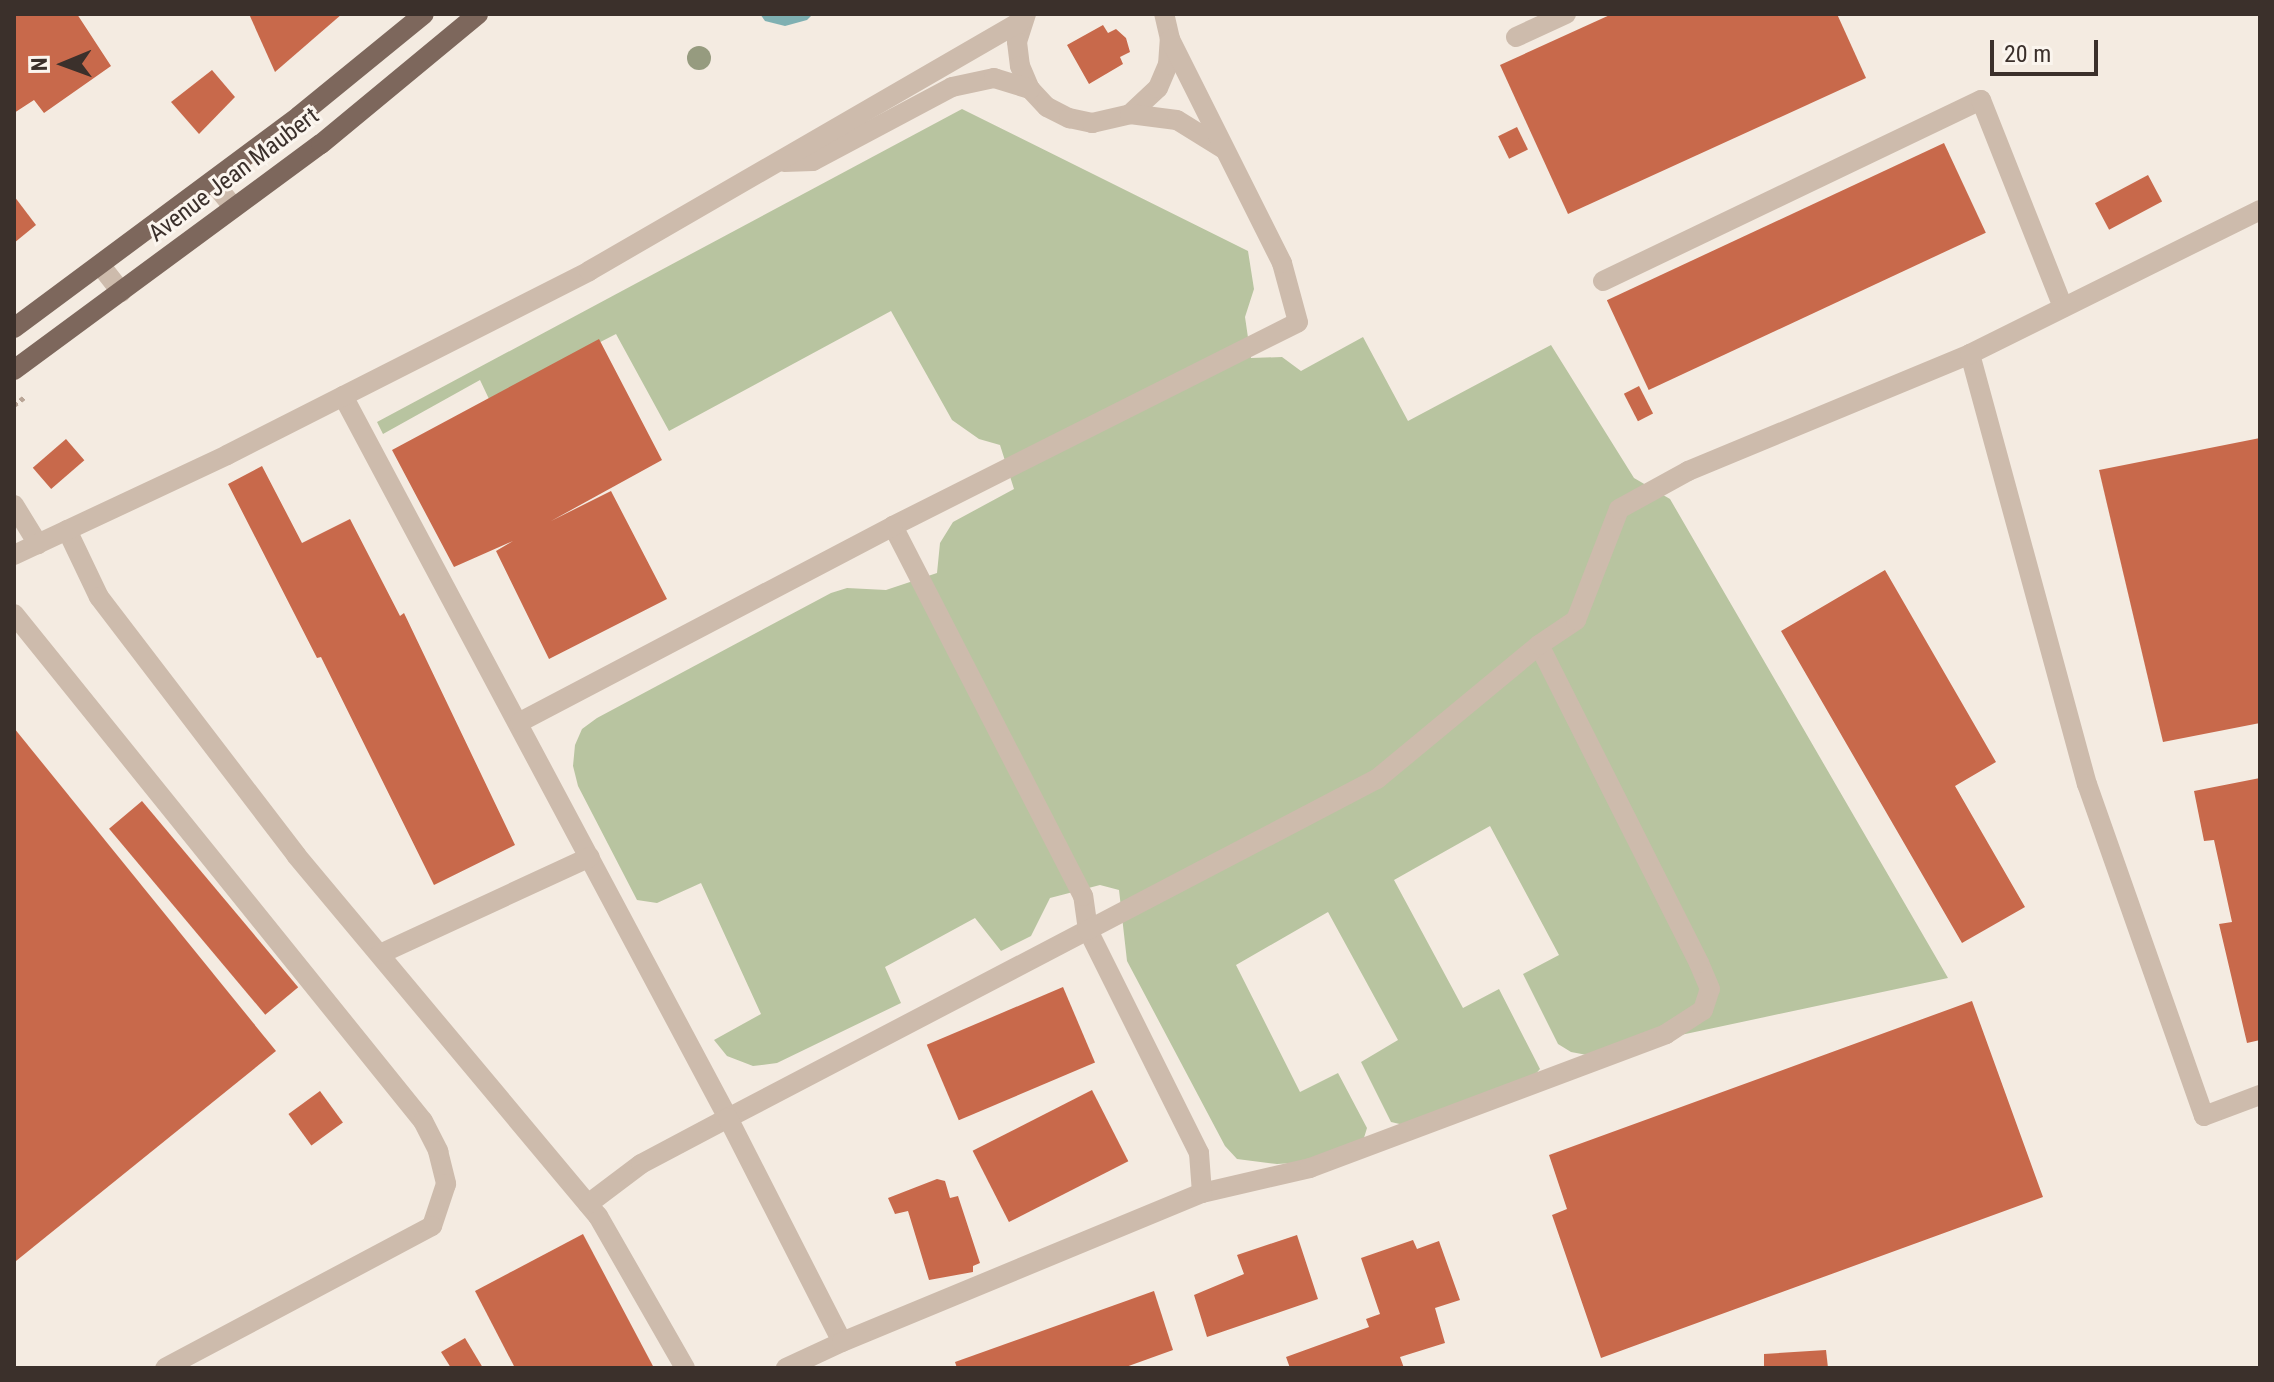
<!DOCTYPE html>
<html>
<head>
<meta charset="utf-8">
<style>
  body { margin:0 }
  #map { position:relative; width:2274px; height:1382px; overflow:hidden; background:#f4ebe1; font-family:"Roboto Condensed",sans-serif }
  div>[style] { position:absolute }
  .green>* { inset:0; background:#b8c4a0 }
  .water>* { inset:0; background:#7fb0b2 }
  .building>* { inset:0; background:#c8694b; transform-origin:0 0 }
  .path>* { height:5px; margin-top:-2.5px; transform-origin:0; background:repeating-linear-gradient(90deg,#b9a596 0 4px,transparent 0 8px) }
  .minor>* { height:20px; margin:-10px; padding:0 10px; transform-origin:10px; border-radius:10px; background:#cdbbac }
  .major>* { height:20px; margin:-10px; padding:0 10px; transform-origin:10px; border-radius:10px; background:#7d675c }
  .trees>* { width:24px; height:24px; margin:-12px; border-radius:50%; background:#969b7f }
  span { translate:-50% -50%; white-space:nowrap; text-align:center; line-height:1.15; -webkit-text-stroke:6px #fbf5ee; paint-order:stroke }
  .street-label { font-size:24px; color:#3b302b }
  .frame { position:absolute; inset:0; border:16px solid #3b302b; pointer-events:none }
  .north { position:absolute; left:24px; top:24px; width:80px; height:80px; -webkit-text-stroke:6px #fbf5ee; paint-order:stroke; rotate:269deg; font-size:22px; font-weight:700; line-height:32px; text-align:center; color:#3b302b }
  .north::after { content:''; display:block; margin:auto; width:28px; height:36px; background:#3b302b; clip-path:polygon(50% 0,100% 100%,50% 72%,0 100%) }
  .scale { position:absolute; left:1990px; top:40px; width:108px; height:36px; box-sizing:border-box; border:4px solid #3b302b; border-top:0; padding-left:10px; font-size:24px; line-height:28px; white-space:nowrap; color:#3b302b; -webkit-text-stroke:6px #fbf5ee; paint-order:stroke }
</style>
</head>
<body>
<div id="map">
  <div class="green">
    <div style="clip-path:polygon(962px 109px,1248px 251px,1254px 289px,1245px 317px,1251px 358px,1282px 357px,1301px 371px,1363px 337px,1408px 421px,1551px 345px,1634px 478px,1670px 499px,1948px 978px,1587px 1055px,1571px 1052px,1558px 1044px,1523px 974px,1559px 955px,1490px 826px,1394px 880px,1463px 1008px,1499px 989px,1540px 1069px,1533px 1077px,1404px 1125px,1391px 1122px,1361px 1062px,1398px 1040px,1328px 912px,1236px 965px,1300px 1092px,1338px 1073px,1367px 1128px,1363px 1141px,1309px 1162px,1277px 1164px,1237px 1159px,1225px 1146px,1127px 961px,1119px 890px,1100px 885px,1050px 898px,1031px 936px,1001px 951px,975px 918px,885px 967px,901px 1003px,777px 1063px,753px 1066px,727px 1056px,714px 1040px,761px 1014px,701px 883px,657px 903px,637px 900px,578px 786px,573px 766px,575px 745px,582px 729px,597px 718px,831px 593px,847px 588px,886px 590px,937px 573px,940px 543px,953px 522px,1014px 489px,1000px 445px,979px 439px,952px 420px,891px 311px,669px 431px,616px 334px,489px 399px,480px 380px,383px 434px,377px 422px)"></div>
  </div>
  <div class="water">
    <div style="clip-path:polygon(760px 14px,813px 14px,807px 20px,785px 26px,765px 21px)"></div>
  </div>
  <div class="building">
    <div style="clip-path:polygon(14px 14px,77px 14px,111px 66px,44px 113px,34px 100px,14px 113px)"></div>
    <div style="clip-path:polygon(249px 14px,342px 14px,275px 72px)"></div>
    <div style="clip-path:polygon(1612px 14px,1837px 14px,1866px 78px,1568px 214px,1500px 65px)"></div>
    <div style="clip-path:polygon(1103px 25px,1108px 33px,1116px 29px,1126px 38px,1130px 52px,1120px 57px,1123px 64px,1089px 84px,1067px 45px)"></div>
    <div style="clip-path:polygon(212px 70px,235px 97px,199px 134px,171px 102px)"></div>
    <div style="left:1517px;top:127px;width:25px;height:21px;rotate:64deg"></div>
    <div style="left:1944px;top:143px;width:99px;height:372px;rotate:65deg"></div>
    <div style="left:2148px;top:175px;width:30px;height:60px;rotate:62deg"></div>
    <div style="clip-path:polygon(14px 196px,36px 225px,14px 243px)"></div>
    <div style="clip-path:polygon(599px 339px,662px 460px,551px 521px,611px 491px,667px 599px,549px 659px,496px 551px,513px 541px,454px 567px,392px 450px)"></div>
    <div style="left:1639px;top:386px;width:31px;height:17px;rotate:63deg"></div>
    <div style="clip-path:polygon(2260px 438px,2260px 723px,2163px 742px,2099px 470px)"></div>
    <div style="left:66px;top:439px;width:28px;height:44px;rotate:49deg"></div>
    <div style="clip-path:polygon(262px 466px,302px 543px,350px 519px,400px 616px,404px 613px,515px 845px,434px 885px,321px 657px,317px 658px,228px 484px)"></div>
    <div style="clip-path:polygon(1885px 570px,1996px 762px,1955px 786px,2025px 907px,1962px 943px,1781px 631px)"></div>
    <div style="clip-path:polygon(14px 728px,276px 1051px,16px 1261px,14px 1258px)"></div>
    <div style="clip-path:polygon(2260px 778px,2260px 1040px,2247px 1043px,2219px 924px,2232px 922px,2214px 840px,2204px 841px,2194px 791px)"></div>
    <div style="left:142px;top:801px;width:243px;height:43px;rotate:50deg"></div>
    <div style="left:1063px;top:987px;width:82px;height:148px;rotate:67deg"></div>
    <div style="clip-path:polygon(1972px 1001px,2043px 1197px,1601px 1358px,1552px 1215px,1567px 1209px,1549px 1155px)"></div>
    <div style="left:1092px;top:1090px;width:80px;height:134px;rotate:63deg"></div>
    <div style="left:320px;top:1091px;width:39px;height:39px;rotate:54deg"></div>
    <div style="clip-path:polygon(937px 1179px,945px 1181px,950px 1198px,958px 1196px,980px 1263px,973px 1266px,973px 1272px,929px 1280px,908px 1211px,895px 1214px,888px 1198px)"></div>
    <div style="clip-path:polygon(583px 1234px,654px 1368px,515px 1368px,475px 1291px)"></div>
    <div style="clip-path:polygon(1297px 1235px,1318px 1299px,1207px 1337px,1194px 1295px,1244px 1274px,1237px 1255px)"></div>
    <div style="clip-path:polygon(1413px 1240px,1417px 1249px,1439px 1241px,1460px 1300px,1435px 1308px,1445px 1343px,1400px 1357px,1404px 1368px,1290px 1368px,1286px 1357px,1369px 1327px,1366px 1319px,1380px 1314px,1361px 1258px)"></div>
    <div style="clip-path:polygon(1154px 1291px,1173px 1350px,1123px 1368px,957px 1368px,955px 1362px)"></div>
    <div style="clip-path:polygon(465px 1338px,483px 1368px,451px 1368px,441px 1352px)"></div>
    <div style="clip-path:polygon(1826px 1350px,1828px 1368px,1764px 1368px,1764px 1354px)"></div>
  </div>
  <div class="path">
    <div style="left:14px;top:405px;width:15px;rotate:-37deg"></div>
  </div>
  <div class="minor">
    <div style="left:1026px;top:14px;width:29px;rotate:108deg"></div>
    <div style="left:1017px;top:42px;width:24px;rotate:83deg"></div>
    <div style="left:1020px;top:66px;width:25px;rotate:67deg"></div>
    <div style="left:1030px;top:89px;width:25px;rotate:47deg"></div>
    <div style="left:1047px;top:107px;width:25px;rotate:27deg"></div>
    <div style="left:1069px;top:118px;width:24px;rotate:12deg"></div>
    <div style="left:1092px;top:123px;width:39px;rotate:-13deg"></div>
    <div style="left:1130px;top:114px;width:38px;rotate:-43deg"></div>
    <div style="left:1158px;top:88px;width:25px;rotate:-67deg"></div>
    <div style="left:1168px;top:65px;width:26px;rotate:-86deg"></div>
    <div style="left:1170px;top:39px;width:26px;rotate:-103deg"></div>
    <div style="left:1516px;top:37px;width:55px;rotate:-24.7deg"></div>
    <div style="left:1130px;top:114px;width:47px;rotate:7.3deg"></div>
    <div style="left:1177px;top:120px;width:55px;rotate:31.7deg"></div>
    <div style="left:784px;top:162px;width:29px;rotate:-2deg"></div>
    <div style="left:813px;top:161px;width:157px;rotate:-28deg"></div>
    <div style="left:952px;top:87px;width:43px;rotate:-12.1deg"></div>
    <div style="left:994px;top:78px;width:38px;rotate:17deg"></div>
    <div style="left:213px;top:182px;width:33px;rotate:51deg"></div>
    <div style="left:101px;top:266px;width:33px;rotate:52deg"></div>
    <div style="left:1603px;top:281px;width:419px;rotate:-25.6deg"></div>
    <div style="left:1981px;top:100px;width:223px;rotate:68.4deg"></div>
    <div style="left:1970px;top:354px;width:446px;rotate:74.8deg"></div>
    <div style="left:2087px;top:784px;width:352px;rotate:70.6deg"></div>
    <div style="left:2204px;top:1116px;width:60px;rotate:-20.6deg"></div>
    <div style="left:343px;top:396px;width:818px;rotate:61.93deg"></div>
    <div style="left:728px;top:1118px;width:406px;rotate:-27.6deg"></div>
    <div style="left:1088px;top:930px;width:34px;rotate:-98deg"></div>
    <div style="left:1083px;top:896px;width:416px;rotate:-117.2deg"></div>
    <div style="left:893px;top:526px;width:453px;rotate:-26.7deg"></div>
    <div style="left:1298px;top:322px;width:61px;rotate:-105.2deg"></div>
    <div style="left:1282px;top:263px;width:250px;rotate:-116.6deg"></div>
    <div style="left:14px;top:505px;width:46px;rotate:58.4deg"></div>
    <div style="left:67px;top:530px;width:74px;rotate:64.5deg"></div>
    <div style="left:99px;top:597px;width:325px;rotate:52.6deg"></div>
    <div style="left:296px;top:855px;width:471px;rotate:50.1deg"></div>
    <div style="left:598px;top:1216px;width:175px;rotate:60.2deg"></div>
    <div style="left:14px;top:555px;width:235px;rotate:-25.1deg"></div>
    <div style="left:227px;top:455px;width:406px;rotate:-26.9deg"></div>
    <div style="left:589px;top:271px;width:501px;rotate:-30.04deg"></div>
    <div style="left:14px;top:614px;width:651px;rotate:51.11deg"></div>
    <div style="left:423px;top:1121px;width:34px;rotate:63deg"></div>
    <div style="left:438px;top:1151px;width:34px;rotate:76deg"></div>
    <div style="left:446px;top:1184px;width:44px;rotate:108.4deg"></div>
    <div style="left:432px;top:1226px;width:302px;rotate:152deg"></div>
    <div style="left:520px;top:722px;width:421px;rotate:-27.7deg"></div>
    <div style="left:380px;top:954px;width:231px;rotate:-24.8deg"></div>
    <div style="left:1202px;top:1193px;width:111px;rotate:-13deg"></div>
    <div style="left:1310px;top:1168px;width:380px;rotate:-20.6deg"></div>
    <div style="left:1666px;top:1034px;width:44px;rotate:-33deg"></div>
    <div style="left:1703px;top:1010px;width:22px;rotate:-72deg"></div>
    <div style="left:1710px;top:989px;width:28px;rotate:-113deg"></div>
    <div style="left:1699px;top:963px;width:356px;rotate:-116.7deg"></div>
    <div style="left:588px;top:1204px;width:66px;rotate:-37deg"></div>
    <div style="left:641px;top:1164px;width:98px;rotate:-27.9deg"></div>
    <div style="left:728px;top:1118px;width:251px;rotate:63deg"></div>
    <div style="left:842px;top:1342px;width:62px;rotate:155.1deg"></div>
    <div style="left:842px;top:1342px;width:390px;rotate:-22.5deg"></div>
    <div style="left:1202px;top:1193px;width:40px;rotate:-94.3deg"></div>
    <div style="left:1199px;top:1153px;width:249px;rotate:-116.5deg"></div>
    <div style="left:1088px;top:930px;width:326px;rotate:-27.6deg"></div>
    <div style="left:1377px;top:779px;width:210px;rotate:-39.6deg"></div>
    <div style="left:1539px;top:645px;width:45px;rotate:-34deg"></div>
    <div style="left:1576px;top:620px;width:119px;rotate:-68.8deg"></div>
    <div style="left:1619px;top:509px;width:79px;rotate:-28.8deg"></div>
    <div style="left:1688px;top:471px;width:305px;rotate:-22.5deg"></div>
    <div style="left:1970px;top:354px;width:324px;rotate:-26.4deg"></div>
  </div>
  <div class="major">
    <div style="left:14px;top:328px;width:355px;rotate:-36.6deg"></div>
    <div style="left:299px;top:116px;width:161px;rotate:-39.2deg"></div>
    <div style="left:14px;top:370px;width:381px;rotate:-36.4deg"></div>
    <div style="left:321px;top:144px;width:204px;rotate:-39.6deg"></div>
  </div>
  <div class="trees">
    <div style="left:699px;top:58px"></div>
  </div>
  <div class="street-label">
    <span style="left:234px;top:175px;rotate:-37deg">Avenue Jean Maubert</span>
  </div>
  <div class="frame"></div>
  <div class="north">N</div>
  <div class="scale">20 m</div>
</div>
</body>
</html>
